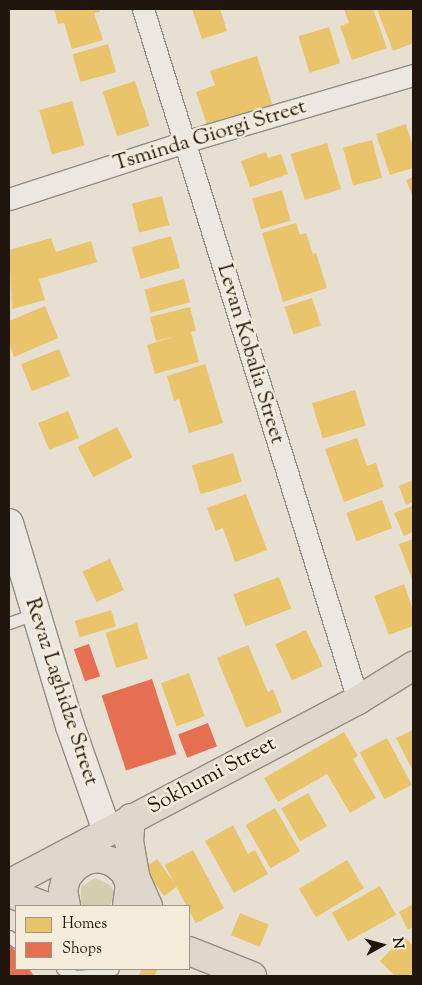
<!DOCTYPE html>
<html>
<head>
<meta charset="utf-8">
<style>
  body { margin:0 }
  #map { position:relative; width:422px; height:985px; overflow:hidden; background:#e7dfd2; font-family:"Sorts Mill Goudy",serif }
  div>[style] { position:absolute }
  .green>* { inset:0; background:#d3ceae }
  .homes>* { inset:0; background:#e9c46a; transform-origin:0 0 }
  .shops>* { inset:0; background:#e76f51; transform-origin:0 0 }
  .roads { filter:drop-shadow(1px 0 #928c84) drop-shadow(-1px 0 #928c84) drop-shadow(0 1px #928c84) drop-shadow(0 -1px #928c84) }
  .lane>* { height:11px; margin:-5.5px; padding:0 5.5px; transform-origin:5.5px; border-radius:5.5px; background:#ece8e1 }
  .street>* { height:21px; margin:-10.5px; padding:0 10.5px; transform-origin:10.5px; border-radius:10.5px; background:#ece8e1 }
  .secondary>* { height:28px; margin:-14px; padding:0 14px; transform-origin:14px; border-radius:14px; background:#ece8e1 }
  .primary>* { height:28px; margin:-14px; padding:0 14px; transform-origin:14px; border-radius:14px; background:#dfd7cc }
  .highway>* { height:28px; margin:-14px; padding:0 14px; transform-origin:14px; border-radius:14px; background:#dfd7cc }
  span { translate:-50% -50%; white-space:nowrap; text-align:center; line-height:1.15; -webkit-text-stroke:5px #f5ecdc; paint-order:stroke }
  .street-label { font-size:21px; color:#20160d }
  .frame { position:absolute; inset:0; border:10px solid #20160d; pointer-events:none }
  .legend { position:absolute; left:15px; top:905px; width:175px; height:65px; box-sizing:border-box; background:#f5ecdc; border:1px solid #a09689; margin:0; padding:6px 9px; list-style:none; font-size:15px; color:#20160d }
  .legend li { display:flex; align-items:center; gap:10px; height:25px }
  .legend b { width:25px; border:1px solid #a09689 }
  .north { position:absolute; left:357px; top:920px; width:50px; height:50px; -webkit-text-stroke:4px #f5ecdc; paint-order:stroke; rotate:83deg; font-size:14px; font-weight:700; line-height:20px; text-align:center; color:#20160d }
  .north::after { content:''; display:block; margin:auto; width:18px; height:22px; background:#20160d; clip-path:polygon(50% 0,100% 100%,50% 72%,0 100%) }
</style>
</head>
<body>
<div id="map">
  <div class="green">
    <div style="clip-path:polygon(95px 878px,110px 885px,114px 892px,110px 906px,83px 906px,81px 903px,81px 887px)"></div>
  </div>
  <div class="homes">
    <div style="clip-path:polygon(54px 9px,99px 9px,100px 12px,94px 13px,103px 40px,72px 49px,64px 23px,58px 24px)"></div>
    <div style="clip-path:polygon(192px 9px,220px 9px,227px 31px,202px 39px)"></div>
    <div style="clip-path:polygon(344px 9px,373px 9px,387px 48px,352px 60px,340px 26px,349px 23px)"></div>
    <div style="clip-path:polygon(377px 9px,413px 9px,413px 43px,393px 51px)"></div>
    <div style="left:329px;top:27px;width:38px;height:32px;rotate:73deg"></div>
    <div style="left:108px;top:44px;width:29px;height:37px;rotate:74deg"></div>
    <div style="clip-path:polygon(257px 56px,273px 107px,208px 128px,196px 92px,215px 85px,210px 71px)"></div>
    <div style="left:135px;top:81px;width:47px;height:34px;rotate:72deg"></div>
    <div style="left:72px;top:101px;width:46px;height:34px;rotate:74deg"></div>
    <div style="clip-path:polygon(406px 124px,413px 147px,413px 168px,390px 175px,376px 134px)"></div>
    <div style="left:372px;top:140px;width:39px;height:30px;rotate:75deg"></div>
    <div style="left:327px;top:143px;width:48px;height:38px;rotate:73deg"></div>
    <div style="clip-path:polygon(266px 152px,268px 158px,281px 154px,288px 174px,250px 187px,241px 161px)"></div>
    <div style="clip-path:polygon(413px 177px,413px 197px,406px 180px)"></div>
    <div style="left:282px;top:190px;width:32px;height:31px;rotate:74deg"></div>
    <div style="left:162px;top:196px;width:30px;height:31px;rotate:76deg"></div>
    <div style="clip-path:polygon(296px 223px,300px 235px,306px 233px,313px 254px,316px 253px,327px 288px,283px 302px,262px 233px)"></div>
    <div style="left:171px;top:236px;width:33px;height:41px;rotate:74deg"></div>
    <div style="clip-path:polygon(51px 238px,56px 252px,91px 241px,97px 262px,39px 279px,45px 300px,12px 309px,9px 250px)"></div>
    <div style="left:184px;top:279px;width:24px;height:41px;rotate:75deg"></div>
    <div style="left:312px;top:298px;width:29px;height:29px;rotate:72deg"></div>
    <div style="clip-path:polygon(45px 306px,58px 338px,14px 357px,9px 343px,9px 321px)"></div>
    <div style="clip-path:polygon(190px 307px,196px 331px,191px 332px,199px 362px,155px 374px,147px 345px,176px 336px,156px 341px,150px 317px)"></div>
    <div style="left:59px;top:349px;width:29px;height:41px;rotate:68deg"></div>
    <div style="clip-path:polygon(205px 364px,223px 423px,189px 433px,179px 399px,174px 401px,167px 376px)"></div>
    <div style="left:355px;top:390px;width:37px;height:45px;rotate:73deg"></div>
    <div style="left:68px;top:411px;width:29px;height:32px;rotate:68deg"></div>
    <div style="left:117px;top:427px;width:34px;height:44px;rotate:63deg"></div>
    <div style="clip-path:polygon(357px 438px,367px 466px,376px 463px,384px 487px,344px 502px,325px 449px)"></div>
    <div style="left:233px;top:453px;width:30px;height:43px;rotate:73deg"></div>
    <div style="clip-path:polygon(413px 480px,413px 502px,406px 505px,399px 486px)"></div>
    <div style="clip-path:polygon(246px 494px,267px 550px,235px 562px,223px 528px,216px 531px,207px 508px)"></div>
    <div style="left:382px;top:500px;width:30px;height:38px;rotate:70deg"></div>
    <div style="clip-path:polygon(412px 506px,413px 532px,404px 536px,394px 513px)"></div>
    <div style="clip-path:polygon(413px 539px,413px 582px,399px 544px)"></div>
    <div style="left:110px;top:559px;width:34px;height:30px;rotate:66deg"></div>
    <div style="left:279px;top:577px;width:34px;height:49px;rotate:69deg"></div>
    <div style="clip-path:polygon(404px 584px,413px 610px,413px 626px,389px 635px,374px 596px)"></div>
    <div style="left:111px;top:610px;width:17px;height:38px;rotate:73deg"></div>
    <div style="left:137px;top:623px;width:37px;height:33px;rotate:73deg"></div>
    <div style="left:306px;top:630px;width:40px;height:34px;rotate:65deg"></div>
    <div style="clip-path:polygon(248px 645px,268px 692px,273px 689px,282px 712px,246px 728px,217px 658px)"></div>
    <div style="left:189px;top:673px;width:46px;height:30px;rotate:70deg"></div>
    <div style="clip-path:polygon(413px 730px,413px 771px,396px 738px)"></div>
    <div style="clip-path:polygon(344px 732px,358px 756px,353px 759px,376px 798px,350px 813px,327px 774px,278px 802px,264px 778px)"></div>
    <div style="left:387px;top:738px;width:53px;height:31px;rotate:62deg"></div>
    <div style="left:308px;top:793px;width:38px;height:31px;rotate:60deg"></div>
    <div style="left:275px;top:808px;width:50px;height:34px;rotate:60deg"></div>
    <div style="clip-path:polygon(233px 825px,248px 854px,255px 850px,268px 874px,234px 893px,205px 841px)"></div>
    <div style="left:193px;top:850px;width:66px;height:32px;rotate:62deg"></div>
    <div style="left:157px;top:859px;width:34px;height:16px;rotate:54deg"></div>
    <div style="left:347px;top:860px;width:33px;height:56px;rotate:59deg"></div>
    <div style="left:380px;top:886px;width:33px;height:55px;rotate:61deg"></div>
    <div style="clip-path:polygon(413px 904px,413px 927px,408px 930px,399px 912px)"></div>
    <div style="left:240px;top:913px;width:31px;height:24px;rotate:22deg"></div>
    <div style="clip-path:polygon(404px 936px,413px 946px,413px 976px,395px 976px,380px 961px)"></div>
    <div style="clip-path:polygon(142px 969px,158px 969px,154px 976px,138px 976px)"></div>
  </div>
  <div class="shops">
    <div style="left:89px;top:644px;width:34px;height:16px;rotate:71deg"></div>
    <div style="left:152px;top:679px;width:79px;height:53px;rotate:72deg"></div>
    <div style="left:208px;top:723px;width:25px;height:32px;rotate:69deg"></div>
    <div style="clip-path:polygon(9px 942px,16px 952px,16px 969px,29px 969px,34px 976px,9px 976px)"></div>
  </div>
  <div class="roads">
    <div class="lane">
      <div style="left:9px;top:623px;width:29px;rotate:-20deg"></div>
      <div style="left:9px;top:936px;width:9px;rotate:41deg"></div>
      <div style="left:62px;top:969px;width:15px;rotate:28deg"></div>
      <div style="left:75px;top:976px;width:29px;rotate:-4deg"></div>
      <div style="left:104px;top:974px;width:10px;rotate:-29deg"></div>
    </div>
    <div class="street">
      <div style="left:143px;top:9px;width:724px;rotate:72.72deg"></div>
      <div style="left:9px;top:199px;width:184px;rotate:-18deg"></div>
      <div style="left:184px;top:142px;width:239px;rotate:-16.3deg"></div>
    </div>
    <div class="secondary">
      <div style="left:9px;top:523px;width:212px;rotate:73.3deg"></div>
      <div style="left:70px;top:726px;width:111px;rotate:70.6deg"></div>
    </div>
    <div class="primary">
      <div style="left:131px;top:818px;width:23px;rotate:95deg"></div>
      <div style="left:129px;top:841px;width:39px;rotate:80deg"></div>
      <div style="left:136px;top:879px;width:30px;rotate:66deg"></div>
      <div style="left:9px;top:893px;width:38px;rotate:20deg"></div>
      <div style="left:66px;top:906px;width:15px;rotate:-101deg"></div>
      <div style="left:63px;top:891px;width:13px;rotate:-77deg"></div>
      <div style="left:66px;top:878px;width:14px;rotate:-51deg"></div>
      <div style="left:75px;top:867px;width:13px;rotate:-32deg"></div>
      <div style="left:86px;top:860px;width:14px;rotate:-8deg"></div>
      <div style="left:100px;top:858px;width:14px;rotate:17deg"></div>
      <div style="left:113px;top:862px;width:14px;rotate:39deg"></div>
      <div style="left:124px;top:871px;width:14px;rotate:65deg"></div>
      <div style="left:130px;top:884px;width:22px;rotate:98deg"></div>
      <div style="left:189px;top:951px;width:68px;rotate:21.6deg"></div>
    </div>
    <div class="highway">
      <div style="left:9px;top:884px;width:395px;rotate:-27.8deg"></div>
      <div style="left:358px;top:700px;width:65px;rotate:-31.7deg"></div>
    </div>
  </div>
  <div class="street-label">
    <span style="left:210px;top:136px;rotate:-17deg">Tsminda Giorgi Street</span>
    <span style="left:250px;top:354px;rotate:73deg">Levan Kobalia Street</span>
    <span style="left:61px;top:692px;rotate:72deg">Revaz Laghidze Street</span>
    <span style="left:212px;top:776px;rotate:-28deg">Sokhumi Street</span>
  </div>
  <div class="frame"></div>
  <ul class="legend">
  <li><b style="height:14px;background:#e9c46a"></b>Homes</li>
  <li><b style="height:14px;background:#e76f51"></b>Shops</li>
  </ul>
  <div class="north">N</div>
</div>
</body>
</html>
